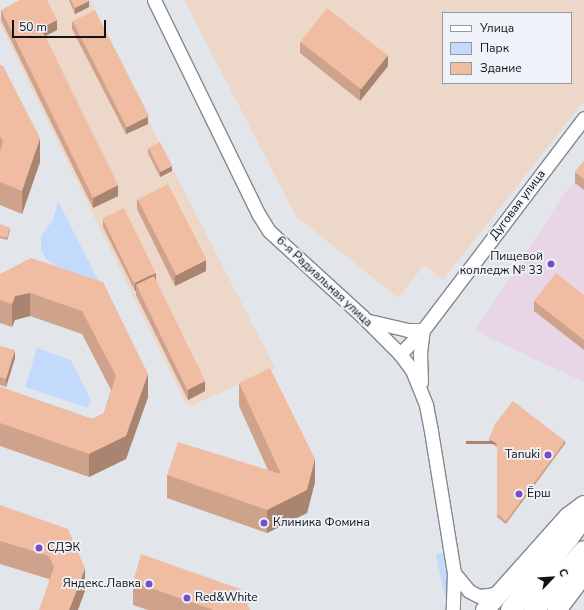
<!DOCTYPE html>
<html>
<head>
<meta charset="utf-8">
<style>
  body { margin:0 }
  #map { position:relative; width:584px; height:610px; overflow:hidden; background:#e2e6eb; font-family:"Nunito Sans",sans-serif }
  div>[style] { position:absolute }
  .industrial>* { inset:0; background:#ecd7c9 }
  .education>* { inset:0; background:#e8d5e5 }
  .green>* { inset:0; background:#c4dafc }
  .roads { filter:drop-shadow(1px 0 #85898e) drop-shadow(-1px 0 #85898e) drop-shadow(0 1px #85898e) drop-shadow(0 -1px #85898e) }
  .street>* { height:13px; margin:-6.5px; padding:0 6.5px; transform-origin:6.5px; border-radius:6.5px; background:#fff }
  .secondary>* { height:18px; margin:-9px; padding:0 9px; transform-origin:9px; border-radius:9px; background:#fff }
  .primary>* { height:20px; margin:-10px; padding:0 10px; transform-origin:10px; border-radius:10px; background:#fff }
  .wall>* { inset:0; background:#cea28b }
  .shaded-wall>* { inset:0; background:#a88471; transform-origin:0 0 }
  .building>* { inset:0; background:#f0bca2; transform-origin:0 0 }
  .dots>* { width:11px; height:11px; translate:-50% -50%; box-sizing:border-box; border:2px solid #eff3f9; border-radius:50% }
  span { translate:-50% -50%; white-space:nowrap; text-align:center; line-height:1.15; -webkit-text-stroke:3.5px #eff3f9; paint-order:stroke }
  .street-label { font-size:12px; color:#111214 }
  .poi-label { font-size:12px; color:#111214 }
  .right { translate:-100% -50%; text-align:right }
  .left { translate:0 -50%; text-align:left }
  .legend { position:absolute; left:442px; top:12px; width:130px; height:72px; box-sizing:border-box; background:#eff3f9; border:1px solid #96999d; margin:0; padding:5px 7px; list-style:none; font-size:12px; color:#111214 }
  .legend li { display:flex; align-items:center; gap:8px; height:20px }
  .legend b { width:20px; border:1px solid #96999d }
  .north { position:absolute; left:532px; top:558px; width:40px; height:40px; -webkit-text-stroke:3px #eff3f9; paint-order:stroke; rotate:65deg; font-size:11px; font-weight:700; line-height:16px; text-align:center; color:#111214 }
  .north::after { content:''; display:block; margin:auto; width:14px; height:18px; background:#111214; clip-path:polygon(50% 0,100% 100%,50% 72%,0 100%) }
  .scale { position:absolute; left:12px; top:20px; width:94px; height:18px; box-sizing:border-box; border:2px solid #111214; border-top:0; padding-left:5px; font-size:12px; line-height:14px; white-space:nowrap; color:#111214; -webkit-text-stroke:3px #eff3f9; paint-order:stroke }
</style>
</head>
<body>
<div id="map">
  <div class="industrial">
    <div style="clip-path:polygon(34px 0,90px 0,158px 140px,275px 368px,193px 405px,186px 404px,0 24px,0 17px)"></div>
    <div style="clip-path:polygon(evenodd,184px 0,584px 0,584px 101px,443px 280px,424px 265px,398px 298px,296px 216px,184px 0,443px 13px,571px 13px,571px 83px,443px 83px,443px 13px)"></div>
  </div>
  <div class="education">
    <div style="clip-path:polygon(584px 169px,584px 382px,475px 331px,562px 197px)"></div>
  </div>
  <div class="green">
    <div style="clip-path:polygon(58px 201px,101px 286px,59px 268px,45px 258px,41px 249px,41px 236px,53px 220px)"></div>
    <div style="clip-path:polygon(37px 348px,71px 360px,91px 400px,88px 408px,25px 387px)"></div>
    <div style="clip-path:polygon(437px 553px,442px 553px,445px 556px,450px 592px,447px 608px,436px 555px)"></div>
  </div>
  <div class="roads">
    <div class="street">
      <div style="left:154px;top:0;width:239px;rotate:64deg"></div>
      <div style="left:259px;top:215px;width:19px;rotate:58deg"></div>
      <div style="left:269px;top:231px;width:126px;rotate:42.4deg"></div>
      <div style="left:362px;top:316px;width:54px;rotate:45deg"></div>
      <div style="left:400px;top:354px;width:20px;rotate:53deg"></div>
      <div style="left:412px;top:370px;width:38px;rotate:68deg"></div>
      <div style="left:426px;top:405px;width:26px;rotate:79deg"></div>
      <div style="left:431px;top:431px;width:144px;rotate:80.8deg"></div>
      <div style="left:454px;top:573px;width:37px;rotate:92deg"></div>
      <div style="left:369px;top:321px;width:39px;rotate:13deg"></div>
      <div style="left:407px;top:330px;width:16px"></div>
      <div style="left:400px;top:354px;width:33px;rotate:-46deg"></div>
      <div style="left:423px;top:330px;width:266px;rotate:-52.8deg"></div>
      <div style="left:421px;top:382px;width:29px;rotate:-92deg"></div>
      <div style="left:420px;top:353px;width:23px;rotate:-83deg"></div>
      <div style="left:454px;top:573px;width:23px;rotate:50deg"></div>
      <div style="left:469px;top:591px;width:11px;rotate:27deg"></div>
      <div style="left:479px;top:596px;width:10px;rotate:-6deg"></div>
      <div style="left:489px;top:595px;width:11px;rotate:-15deg"></div>
    </div>
    <div class="secondary">
      <div style="left:485px;top:610px;width:125px;rotate:-48.3deg"></div>
      <div style="left:568px;top:517px;width:20px;rotate:-37deg"></div>
      <div style="left:557px;top:610px;width:45px;rotate:-53.1deg"></div>
    </div>
    <div class="primary">
      <div style="left:511px;top:610px;width:93px;rotate:-51.5deg"></div>
      <div style="left:569px;top:537px;width:26px;rotate:-54deg"></div>
      <div style="left:534px;top:610px;width:77px;rotate:-49.7deg"></div>
    </div>
  </div>
  <div class="wall">
    <div style="clip-path:polygon(69px 0,89px 0,89px 7px,75px 14px)"></div>
    <div style="clip-path:polygon(1px 10px,57px 30px,45px 36px,118px 196px,93px 208px,1px 20px)"></div>
    <div style="clip-path:polygon(72px 21px,148px 124px,126px 134px,72px 29px)"></div>
    <div style="clip-path:polygon(300px 42px,388px 66px,360px 101px,300px 53px)"></div>
    <div style="clip-path:polygon(0 65px,40px 162px,22px 214px,0 205px)"></div>
    <div style="clip-path:polygon(148px 148px,172px 171px,160px 177px,148px 153px)"></div>
    <div style="clip-path:polygon(584px 161px,584px 190px,575px 183px,575px 172px)"></div>
    <div style="clip-path:polygon(137px 199px,206px 271px,175px 286px,137px 209px)"></div>
    <div style="clip-path:polygon(103px 219px,156px 281px,205px 391px,188px 400px,136px 295px,136px 291px,135px 291px,103px 227px)"></div>
    <div style="clip-path:polygon(0 226px,10px 230px,7px 240px,0 238px)"></div>
    <div style="clip-path:polygon(0 274px,103px 282px,148px 397px,126px 459px,89px 477px,0 446px,0 387px,92px 419px,104px 413px,111px 390px,82px 334px,30px 316px,15px 320px,12px 327px,0 323px)"></div>
    <div style="clip-path:polygon(584px 295px,584px 350px,534px 311px,534px 301px)"></div>
    <div style="clip-path:polygon(0 346px,15px 358px,6px 387px,0 385px)"></div>
    <div style="clip-path:polygon(239px 383px,315px 482px,307px 513px,267px 533px,167px 498px,167px 475px,268px 470px,239px 406px)"></div>
    <div style="clip-path:polygon(489px 439px,565px 444px,506px 524px,497px 517px,497px 447px,489px 442px)"></div>
    <div style="clip-path:polygon(0 505px,85px 591px,50px 580px,49px 579px,0 564px)"></div>
    <div style="clip-path:polygon(133px 582px,250px 610px,148px 610px,133px 605px)"></div>
  </div>
  <div class="shaded-wall">
    <div style="clip-path:polygon(89px 1px,89px 7px,75px 14px,75px 8px)"></div>
    <div style="clip-path:polygon(57px 20px,57px 30px,41px 38px,41px 28px)"></div>
    <div style="clip-path:polygon(388px 55px,388px 66px,360px 101px,360px 90px)"></div>
    <div style="clip-path:polygon(148px 116px,148px 124px,126px 134px,126px 126px)"></div>
    <div style="clip-path:polygon(40px 138px,40px 162px,22px 214px,22px 191px)"></div>
    <div style="clip-path:polygon(172px 166px,172px 171px,160px 177px,160px 172px)"></div>
    <div style="clip-path:polygon(118px 185px,118px 196px,93px 208px,93px 198px)"></div>
    <div style="clip-path:polygon(10px 228px,10px 230px,7px 240px,7px 238px)"></div>
    <div style="clip-path:polygon(206px 260px,206px 271px,175px 286px,175px 276px)"></div>
    <div style="clip-path:polygon(156px 273px,156px 281px,138px 290px,136px 285px,136px 291px,135px 291px,135px 283px)"></div>
    <div style="clip-path:polygon(30px 293px,30px 316px,15px 320px,12px 327px,12px 304px,15px 296px)"></div>
    <div style="clip-path:polygon(15px 350px,15px 358px,6px 387px,6px 379px)"></div>
    <div style="clip-path:polygon(148px 374px,148px 397px,126px 459px,89px 477px,89px 454px)"></div>
    <div style="clip-path:polygon(205px 381px,205px 391px,188px 400px,188px 390px)"></div>
    <div style="left:565px;top:441px;width:3px;height:99px;rotate:90deg"></div>
    <div style="clip-path:polygon(315px 459px,315px 482px,307px 513px,267px 533px,267px 510px)"></div>
    <div style="clip-path:polygon(85px 568px,85px 591px,78px 610px,69px 610px)"></div>
  </div>
  <div class="building">
    <div style="clip-path:polygon(20px 0,47px 0,57px 20px,41px 28px,118px 185px,93px 198px,1px 10px)"></div>
    <div style="clip-path:polygon(71px 0,89px 0,89px 1px,75px 8px)"></div>
    <div style="left:327px;top:8px;width:77px;height:43px;rotate:38deg"></div>
    <div style="left:95px;top:10px;width:119px;height:25px;rotate:63deg"></div>
    <div style="clip-path:polygon(0 65px,3px 66px,40px 138px,22px 191px,0 182px,0 152px,3px 141px,0 136px)"></div>
    <div style="left:160px;top:142px;width:27px;height:13px;rotate:63deg"></div>
    <div style="clip-path:polygon(584px 161px,584px 179px,575px 172px)"></div>
    <div style="left:168px;top:184px;width:85px;height:34px;rotate:63deg"></div>
    <div style="left:124px;top:208px;width:72px;height:24px;rotate:64deg"></div>
    <div style="clip-path:polygon(0 224px,10px 228px,7px 238px,0 236px)"></div>
    <div style="clip-path:polygon(31px 258px,103px 282px,148px 374px,126px 436px,89px 454px,0 423px,0 387px,92px 419px,104px 413px,116px 376px,82px 311px,30px 293px,15px 296px,12px 304px,0 300px,0 274px)"></div>
    <div style="clip-path:polygon(556px 273px,584px 295px,584px 340px,534px 301px)"></div>
    <div style="left:154px;top:276px;width:117px;height:20px;rotate:64deg"></div>
    <div style="clip-path:polygon(0 346px,15px 350px,6px 379px,0 377px)"></div>
    <div style="clip-path:polygon(270px 368px,315px 459px,307px 490px,267px 510px,167px 475px,178px 442px,281px 474px,239px 383px)"></div>
    <div style="clip-path:polygon(513px 401px,565px 441px,506px 521px,497px 514px,497px 444px,489px 439px,495px 424px)"></div>
    <div style="clip-path:polygon(0 505px,68px 529px,85px 568px,69px 610px,39px 610px,54px 567px,49px 556px,0 541px)"></div>
    <div style="clip-path:polygon(141px 554px,240px 589px,250px 610px,214px 610px,133px 582px)"></div>
  </div>
  <div class="dots">
    <div style="left:551px;top:264px;background:#744fc8"></div>
    <div style="left:548px;top:455px;background:#744fc8"></div>
    <div style="left:519px;top:494px;background:#744fc8"></div>
    <div style="left:264px;top:523px;background:#744fc8"></div>
    <div style="left:39px;top:548px;background:#744fc8"></div>
    <div style="left:149px;top:584px;background:#744fc8"></div>
    <div style="left:187px;top:598px;background:#744fc8"></div>
  </div>
  <div class="street-label">
    <span style="left:518px;top:205px;rotate:-53deg">Дуговая улица</span>
    <span style="left:324px;top:282px;rotate:43deg">6-я Радиальная улица</span>
  </div>
  <div class="poi-label">
    <span class="right" style="left:543px;top:264px">Пищевой<br>колледж № 33</span>
    <span class="right" style="left:540px;top:455px">Tanuki</span>
    <span class="left" style="left:527px;top:494px">Ёрш</span>
    <span class="left" style="left:273px;top:523px">Клиника Фомина</span>
    <span class="left" style="left:47px;top:548px">СДЭК</span>
    <span class="right" style="left:141px;top:584px">Яндекс.Лавка</span>
    <span class="left" style="left:195px;top:598px">Red&amp;White</span>
  </div>
  <ul class="legend">
  <li><b style="height:5px;background:#fff"></b>Улица</li>
  <li><b style="height:11px;background:#c4dafc"></b>Парк</li>
  <li><b style="height:11px;background:#f0bca2"></b>Здание</li>
  </ul>
  <div class="north">С</div>
  <div class="scale">50 m</div>
</div>
</body>
</html>
